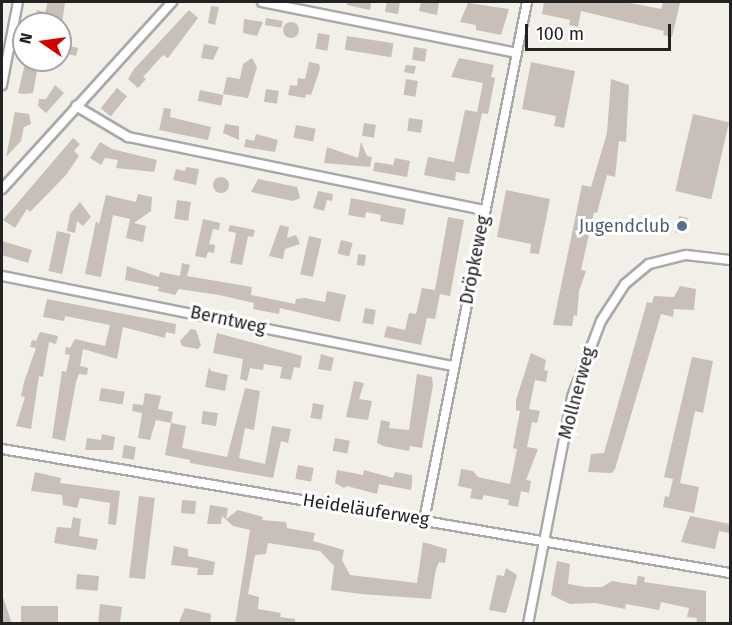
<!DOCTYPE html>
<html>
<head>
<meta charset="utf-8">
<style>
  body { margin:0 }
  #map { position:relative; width:732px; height:625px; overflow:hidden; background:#f2efe9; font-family:"Fira Sans",sans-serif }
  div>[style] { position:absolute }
  .building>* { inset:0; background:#c7bfb8; transform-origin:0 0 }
  .round { border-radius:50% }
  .roads { filter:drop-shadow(2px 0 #a9a9a9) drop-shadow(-2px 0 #a9a9a9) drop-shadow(0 2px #a9a9a9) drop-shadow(0 -2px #a9a9a9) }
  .street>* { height:8px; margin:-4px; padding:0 4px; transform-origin:4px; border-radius:4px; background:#fff }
  .dots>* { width:16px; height:16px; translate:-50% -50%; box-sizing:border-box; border:3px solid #fff; border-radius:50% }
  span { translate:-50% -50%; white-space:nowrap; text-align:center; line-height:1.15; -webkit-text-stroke:6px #fff; paint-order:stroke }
  .service-label { font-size:18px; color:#4e5e75 }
  .right { translate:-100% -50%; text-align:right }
  .street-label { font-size:18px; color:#222 }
  .frame { position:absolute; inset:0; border:3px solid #222; pointer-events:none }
  .north { position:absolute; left:12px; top:12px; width:60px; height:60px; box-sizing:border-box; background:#fff; border:2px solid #a7a7a7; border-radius:50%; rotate:283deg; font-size:16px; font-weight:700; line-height:24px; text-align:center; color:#222 }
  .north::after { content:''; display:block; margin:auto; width:21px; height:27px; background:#d40000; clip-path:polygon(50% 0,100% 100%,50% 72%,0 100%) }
  .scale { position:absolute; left:525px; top:24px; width:146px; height:27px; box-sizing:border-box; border:3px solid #222; border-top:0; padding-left:8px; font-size:18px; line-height:21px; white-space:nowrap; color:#222; -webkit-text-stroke:4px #fff; paint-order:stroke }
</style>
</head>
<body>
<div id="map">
  <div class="building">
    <div style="clip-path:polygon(48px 2px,65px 2px,62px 24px,40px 24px,41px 19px,35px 18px,37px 10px,45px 12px)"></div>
    <div style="clip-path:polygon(347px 2px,371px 2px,370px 10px,347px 5px)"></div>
    <div style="clip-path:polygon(387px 2px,400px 2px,398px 14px,385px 12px)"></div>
    <div style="clip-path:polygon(421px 2px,439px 2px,437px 15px,419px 11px)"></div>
    <div style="clip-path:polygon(544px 2px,625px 2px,661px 9px,663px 3px,680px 3px,672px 37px,663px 35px,664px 31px,581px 11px,578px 27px,569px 25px,570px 20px,542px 14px)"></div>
    <div style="clip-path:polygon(468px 3px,509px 9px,501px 35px,476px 30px,476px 25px,460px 22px)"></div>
    <div style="clip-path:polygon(211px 6px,219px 7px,215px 25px,208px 23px)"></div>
    <div style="clip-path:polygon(189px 10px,198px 18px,168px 58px,163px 55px,143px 77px,146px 79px,138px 88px,128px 79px,134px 69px)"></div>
    <div style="left:266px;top:18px;width:17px;height:7px;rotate:10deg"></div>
    <div style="clip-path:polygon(244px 19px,263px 22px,257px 36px,243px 33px)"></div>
    <div class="round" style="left:283px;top:22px;width:16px;height:16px"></div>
    <div style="left:318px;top:33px;width:12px;height:16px;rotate:9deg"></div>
    <div style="left:347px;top:36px;width:47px;height:14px;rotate:9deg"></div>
    <div style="clip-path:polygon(60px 43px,78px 48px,76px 56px,60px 52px)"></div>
    <div style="clip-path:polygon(204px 44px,219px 47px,213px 60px,201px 58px)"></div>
    <div style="left:414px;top:47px;width:13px;height:13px;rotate:9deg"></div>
    <div style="clip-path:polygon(252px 58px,257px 67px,248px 98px,223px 94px,227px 77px,240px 79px,243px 64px)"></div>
    <div style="clip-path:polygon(459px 58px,494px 65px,491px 77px,495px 78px,488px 114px,482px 113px,469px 174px,456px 172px,455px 181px,424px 175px,428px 157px,454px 162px,465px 110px,477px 112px,483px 83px,451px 77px)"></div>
    <div style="clip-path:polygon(26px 60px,39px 60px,33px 93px,23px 94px,18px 93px)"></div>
    <div style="clip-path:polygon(309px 62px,319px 64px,320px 69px,311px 95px,306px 94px,305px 98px,288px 95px,290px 85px,297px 86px,298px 78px,305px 79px)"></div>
    <div style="clip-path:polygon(531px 62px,575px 71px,564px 128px,554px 126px,556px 116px,522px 109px)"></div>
    <div style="clip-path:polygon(406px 65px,416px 66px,414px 74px,404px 72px)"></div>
    <div style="left:406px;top:79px;width:12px;height:16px;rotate:9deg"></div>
    <div style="clip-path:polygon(611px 79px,629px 85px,626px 142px,619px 141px,615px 177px,607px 175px,597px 213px,594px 212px,581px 270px,586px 271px,579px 291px,577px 316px,574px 315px,572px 326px,553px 325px,582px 185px,591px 187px,607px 133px)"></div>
    <div style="clip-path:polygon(55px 85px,64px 93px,46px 113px,38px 106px,39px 99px,46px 99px)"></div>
    <div style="left:117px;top:88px;width:13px;height:26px;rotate:39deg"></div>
    <div style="left:266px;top:89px;width:13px;height:13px;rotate:9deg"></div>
    <div style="left:200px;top:90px;width:24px;height:11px;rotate:12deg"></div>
    <div style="clip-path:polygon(164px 108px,171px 109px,170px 117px,211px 127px,208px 140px,159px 130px)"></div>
    <div style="clip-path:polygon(15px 112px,29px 114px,31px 124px,24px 127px,21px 141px,6px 157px)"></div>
    <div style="left:693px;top:114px;width:37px;height:79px;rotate:13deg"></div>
    <div style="left:409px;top:118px;width:14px;height:13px;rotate:8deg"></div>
    <div style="left:364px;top:123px;width:12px;height:13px;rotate:9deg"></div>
    <div style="clip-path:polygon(225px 124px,239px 126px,239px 140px,223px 133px)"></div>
    <div style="left:296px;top:125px;width:20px;height:13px;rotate:11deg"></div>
    <div style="clip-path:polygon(256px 134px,278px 140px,275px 152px,244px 147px,246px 139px,254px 141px)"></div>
    <div style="clip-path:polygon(73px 138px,80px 144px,74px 151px,79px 156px,66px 175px,30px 212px,27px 209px,15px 228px,3px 220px)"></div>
    <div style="clip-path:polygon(100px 142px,112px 149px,157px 160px,154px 172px,116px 168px,118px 160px,105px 158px,101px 165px,90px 158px)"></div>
    <div style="clip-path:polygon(361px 142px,367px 156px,372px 157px,370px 167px,324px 163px,327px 147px,358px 158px)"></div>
    <div style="clip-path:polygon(395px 158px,410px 161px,407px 177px,373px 171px,375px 162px,393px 165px)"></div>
    <div style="clip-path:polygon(186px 167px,199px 169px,196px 185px,173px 180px,176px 169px,185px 171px)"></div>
    <div class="round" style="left:213px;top:177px;width:16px;height:16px"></div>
    <div style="clip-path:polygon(258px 179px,297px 187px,300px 198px,293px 201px,251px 192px)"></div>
    <div style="clip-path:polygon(506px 190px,550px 199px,539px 254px,530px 253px,531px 244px,497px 237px)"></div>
    <div style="clip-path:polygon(318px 191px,333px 194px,332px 201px,327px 200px,324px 211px,313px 208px)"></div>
    <div style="clip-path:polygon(138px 194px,152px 197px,151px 211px,134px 223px,146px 226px,143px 242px,126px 238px,130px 219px,113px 215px,101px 277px,85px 274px,96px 221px,99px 224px,106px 195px,136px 202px)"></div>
    <div style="clip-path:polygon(351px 198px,406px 209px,403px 225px,380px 221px,381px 215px,366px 212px,365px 218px,348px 215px)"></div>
    <div style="left:177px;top:200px;width:14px;height:19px;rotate:8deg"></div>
    <div style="clip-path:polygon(80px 202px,91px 217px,83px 226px,77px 221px,75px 233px,67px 231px,70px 214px)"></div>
    <div style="left:679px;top:216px;width:9px;height:17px;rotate:13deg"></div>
    <div style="clip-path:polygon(448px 217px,464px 220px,450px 296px,440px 294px,435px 319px,427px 318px,421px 345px,384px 337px,387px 326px,405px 330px,409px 313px,416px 314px,422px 288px,435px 290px)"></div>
    <div style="clip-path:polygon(203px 219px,220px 223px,219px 230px,213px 229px,209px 244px,215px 245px,214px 253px,208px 252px,206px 258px,195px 256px)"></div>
    <div style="clip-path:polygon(230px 225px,255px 230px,253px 237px,248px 236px,242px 265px,230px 263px,236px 233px,228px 231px)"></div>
    <div style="clip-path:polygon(280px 225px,289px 227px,287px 238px,296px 235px,300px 244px,285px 249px,283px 259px,269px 256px)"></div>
    <div style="left:57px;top:231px;width:14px;height:41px;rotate:12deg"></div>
    <div style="left:309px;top:236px;width:13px;height:39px;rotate:13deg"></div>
    <div style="left:341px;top:240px;width:12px;height:14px;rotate:14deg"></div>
    <div style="clip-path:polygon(2px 241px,32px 250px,28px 263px,2px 255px)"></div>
    <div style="left:358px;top:254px;width:8px;height:11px;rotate:7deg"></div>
    <div style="clip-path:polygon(182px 263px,190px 265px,187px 276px,252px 287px,251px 295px,295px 304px,296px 299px,305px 298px,325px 302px,327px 291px,346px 295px,340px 322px,280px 308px,279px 314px,253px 309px,254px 303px,219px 295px,179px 289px,175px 295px,158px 291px,159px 287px,125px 280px,127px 266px,159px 277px,160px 272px,180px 276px)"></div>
    <div style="clip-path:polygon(680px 286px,696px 289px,694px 310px,674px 309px,673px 317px,661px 314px,615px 469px,612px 473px,588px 472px,591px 454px,604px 453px,647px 302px,652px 303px,654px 296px,674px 297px)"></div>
    <div style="clip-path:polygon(47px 299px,176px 324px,175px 334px,166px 332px,165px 338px,123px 327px,117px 359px,83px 349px,80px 366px,88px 368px,87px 375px,79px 374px,76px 382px,65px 441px,52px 438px,62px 371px,66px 372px,70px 355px,65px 354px,66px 347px,70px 348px,75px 339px,105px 346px,110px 325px,65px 316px,64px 321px,43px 317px)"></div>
    <div style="left:365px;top:308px;width:11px;height:15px;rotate:10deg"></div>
    <div style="clip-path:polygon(191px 329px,196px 330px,201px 345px,198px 349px,182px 346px,180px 341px)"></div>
    <div style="clip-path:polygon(40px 332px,58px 336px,56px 344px,49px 342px,43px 377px,39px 376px,31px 429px,16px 426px,25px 397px,21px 396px,24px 382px,36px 348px,30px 347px,32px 340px,36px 341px)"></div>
    <div style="clip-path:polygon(217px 333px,302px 356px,300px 368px,294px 367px,291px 380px,280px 378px,282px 367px,264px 364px,263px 370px,250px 368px,247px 381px,240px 379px,243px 359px,213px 353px)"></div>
    <div style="clip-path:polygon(531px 353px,546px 360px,544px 370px,548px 371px,546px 382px,535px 380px,529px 409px,540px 411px,537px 423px,532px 422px,527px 447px,538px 449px,526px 480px,531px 481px,529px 493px,521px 491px,518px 507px,508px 505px,509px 500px,484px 495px,482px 500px,470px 498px,472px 489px,458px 486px,461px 469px,473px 471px,478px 477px,510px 484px,517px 449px,513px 448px,520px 411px,516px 410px,516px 400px)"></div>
    <div style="clip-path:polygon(321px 354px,334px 358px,331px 371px,318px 369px)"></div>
    <div style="clip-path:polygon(692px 357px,713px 361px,703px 413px,695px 411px,680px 483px,699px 487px,694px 513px,663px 507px,665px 496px,669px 497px,673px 479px,664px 477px)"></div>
    <div style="clip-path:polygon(209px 367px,211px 371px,228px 375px,225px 391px,205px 387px)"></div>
    <div style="clip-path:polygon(417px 374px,432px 377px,433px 385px,422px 448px,410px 446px,409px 451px,383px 446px,377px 443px,381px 420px,390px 422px,389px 428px,409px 430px)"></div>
    <div style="clip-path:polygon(354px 381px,364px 383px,359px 399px,372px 401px,368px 420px,346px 417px)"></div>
    <div style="left:101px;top:388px;width:24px;height:13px;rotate:9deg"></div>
    <div style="clip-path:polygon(245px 388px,260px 391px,254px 430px,245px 428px,239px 458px,265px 464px,272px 426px,291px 429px,288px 443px,281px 441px,273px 478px,190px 463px,190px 460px,165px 455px,171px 423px,186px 426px,182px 448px,227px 457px)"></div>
    <div style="clip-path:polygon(145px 393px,161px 396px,158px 409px,173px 412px,171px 423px,156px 420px,150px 440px,138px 438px,142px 413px,132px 411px,133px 404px,143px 405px)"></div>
    <div style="left:313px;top:403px;width:11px;height:15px;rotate:10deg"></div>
    <div style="left:203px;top:411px;width:15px;height:13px;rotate:8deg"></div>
    <div style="clip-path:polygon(102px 434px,115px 437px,113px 450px,85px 450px,87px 438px,101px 440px)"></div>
    <div style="left:335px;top:438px;width:15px;height:13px;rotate:11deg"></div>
    <div style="left:124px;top:445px;width:12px;height:13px;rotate:9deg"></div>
    <div style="left:298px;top:465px;width:16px;height:14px;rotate:11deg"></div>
    <div style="clip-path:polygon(337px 470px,363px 475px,364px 470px,393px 478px,395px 472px,412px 475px,412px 483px,411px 490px,379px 484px,377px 494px,347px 486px,344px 488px,335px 483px)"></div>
    <div style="clip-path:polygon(35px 472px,61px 478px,60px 483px,120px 491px,116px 525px,108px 524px,110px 503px,80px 498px,77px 508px,63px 505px,62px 495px,31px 491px)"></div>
    <div style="left:139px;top:496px;width:16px;height:82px;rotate:7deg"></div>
    <div style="left:182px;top:500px;width:14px;height:13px;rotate:4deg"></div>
    <div style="clip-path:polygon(210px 505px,228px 508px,226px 519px,238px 510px,263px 517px,262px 520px,286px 522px,287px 528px,315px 533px,313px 541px,344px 550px,342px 560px,350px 575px,417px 583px,423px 542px,447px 549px,445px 563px,439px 562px,436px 569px,431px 599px,361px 594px,331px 590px,334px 566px,320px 551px,268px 543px,266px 554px,255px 555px,248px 594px,259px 597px,258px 609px,281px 613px,280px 617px,295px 619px,295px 624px,235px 624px,250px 530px,233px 526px,222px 516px,221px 524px,207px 524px)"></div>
    <div style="clip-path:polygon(690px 516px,730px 524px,730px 533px,719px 531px,715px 549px,681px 542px)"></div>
    <div style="clip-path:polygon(73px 517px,81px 519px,79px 536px,98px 539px,96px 550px,54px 543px,57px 527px,71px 528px)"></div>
    <div style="clip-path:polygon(174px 546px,188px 549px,188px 556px,215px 562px,213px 575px,197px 575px,198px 568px,171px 565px)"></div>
    <div style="clip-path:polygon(557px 561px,570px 564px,568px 584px,586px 587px,602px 587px,612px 581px,636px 585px,638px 576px,645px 577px,644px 582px,706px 591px,706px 624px,696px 624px,697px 618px,687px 617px,689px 608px,661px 602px,659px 610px,626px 604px,625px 609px,595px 603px,570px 604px,551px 595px)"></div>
    <div style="clip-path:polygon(506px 568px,517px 575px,506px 613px,489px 610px,497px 575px,504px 576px)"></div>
    <div style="left:77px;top:574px;width:22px;height:15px;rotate:5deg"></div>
    <div style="clip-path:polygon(2px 597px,3px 597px,12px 624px,2px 624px)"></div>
    <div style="clip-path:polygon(100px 604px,122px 607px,120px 623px,98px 624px)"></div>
    <div style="left:21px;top:606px;width:37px;height:18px"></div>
    <div style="clip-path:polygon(185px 608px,211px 614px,210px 624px,178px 624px)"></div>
  </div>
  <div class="roads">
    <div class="street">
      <div style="left:262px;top:2px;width:260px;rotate:11.3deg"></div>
      <div style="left:2px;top:85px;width:85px;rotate:-79.1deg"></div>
      <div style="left:76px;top:106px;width:61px;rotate:30.8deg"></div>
      <div style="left:128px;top:137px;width:364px;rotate:11.6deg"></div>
      <div style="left:2px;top:189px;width:253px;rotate:-47.7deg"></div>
      <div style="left:2px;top:276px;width:461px;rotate:11.3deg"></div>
      <div style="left:2px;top:449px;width:738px;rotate:9.67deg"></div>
      <div style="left:424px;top:520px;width:528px;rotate:-78.75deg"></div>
      <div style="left:528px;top:624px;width:231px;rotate:-79deg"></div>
      <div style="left:572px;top:397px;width:81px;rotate:-69.1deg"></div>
      <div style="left:601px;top:321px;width:44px;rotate:-57deg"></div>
      <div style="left:625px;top:284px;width:31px;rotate:-40deg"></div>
      <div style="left:649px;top:264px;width:38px;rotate:-14deg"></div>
      <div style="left:686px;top:255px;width:44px;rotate:6.5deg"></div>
    </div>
  </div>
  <div class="dots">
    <div style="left:682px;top:226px;background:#5c6f8a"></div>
  </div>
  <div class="service-label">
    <span class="right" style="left:670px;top:226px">Jugendclub</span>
  </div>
  <div class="street-label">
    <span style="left:475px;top:260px;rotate:-79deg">Dröpkeweg</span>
    <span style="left:228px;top:320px;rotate:12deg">Berntweg</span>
    <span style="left:577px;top:393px;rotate:-75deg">Mollnerweg</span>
    <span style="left:366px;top:510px;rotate:9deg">Heideläuferweg</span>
  </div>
  <div class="frame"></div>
  <div class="north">N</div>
  <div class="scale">100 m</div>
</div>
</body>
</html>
